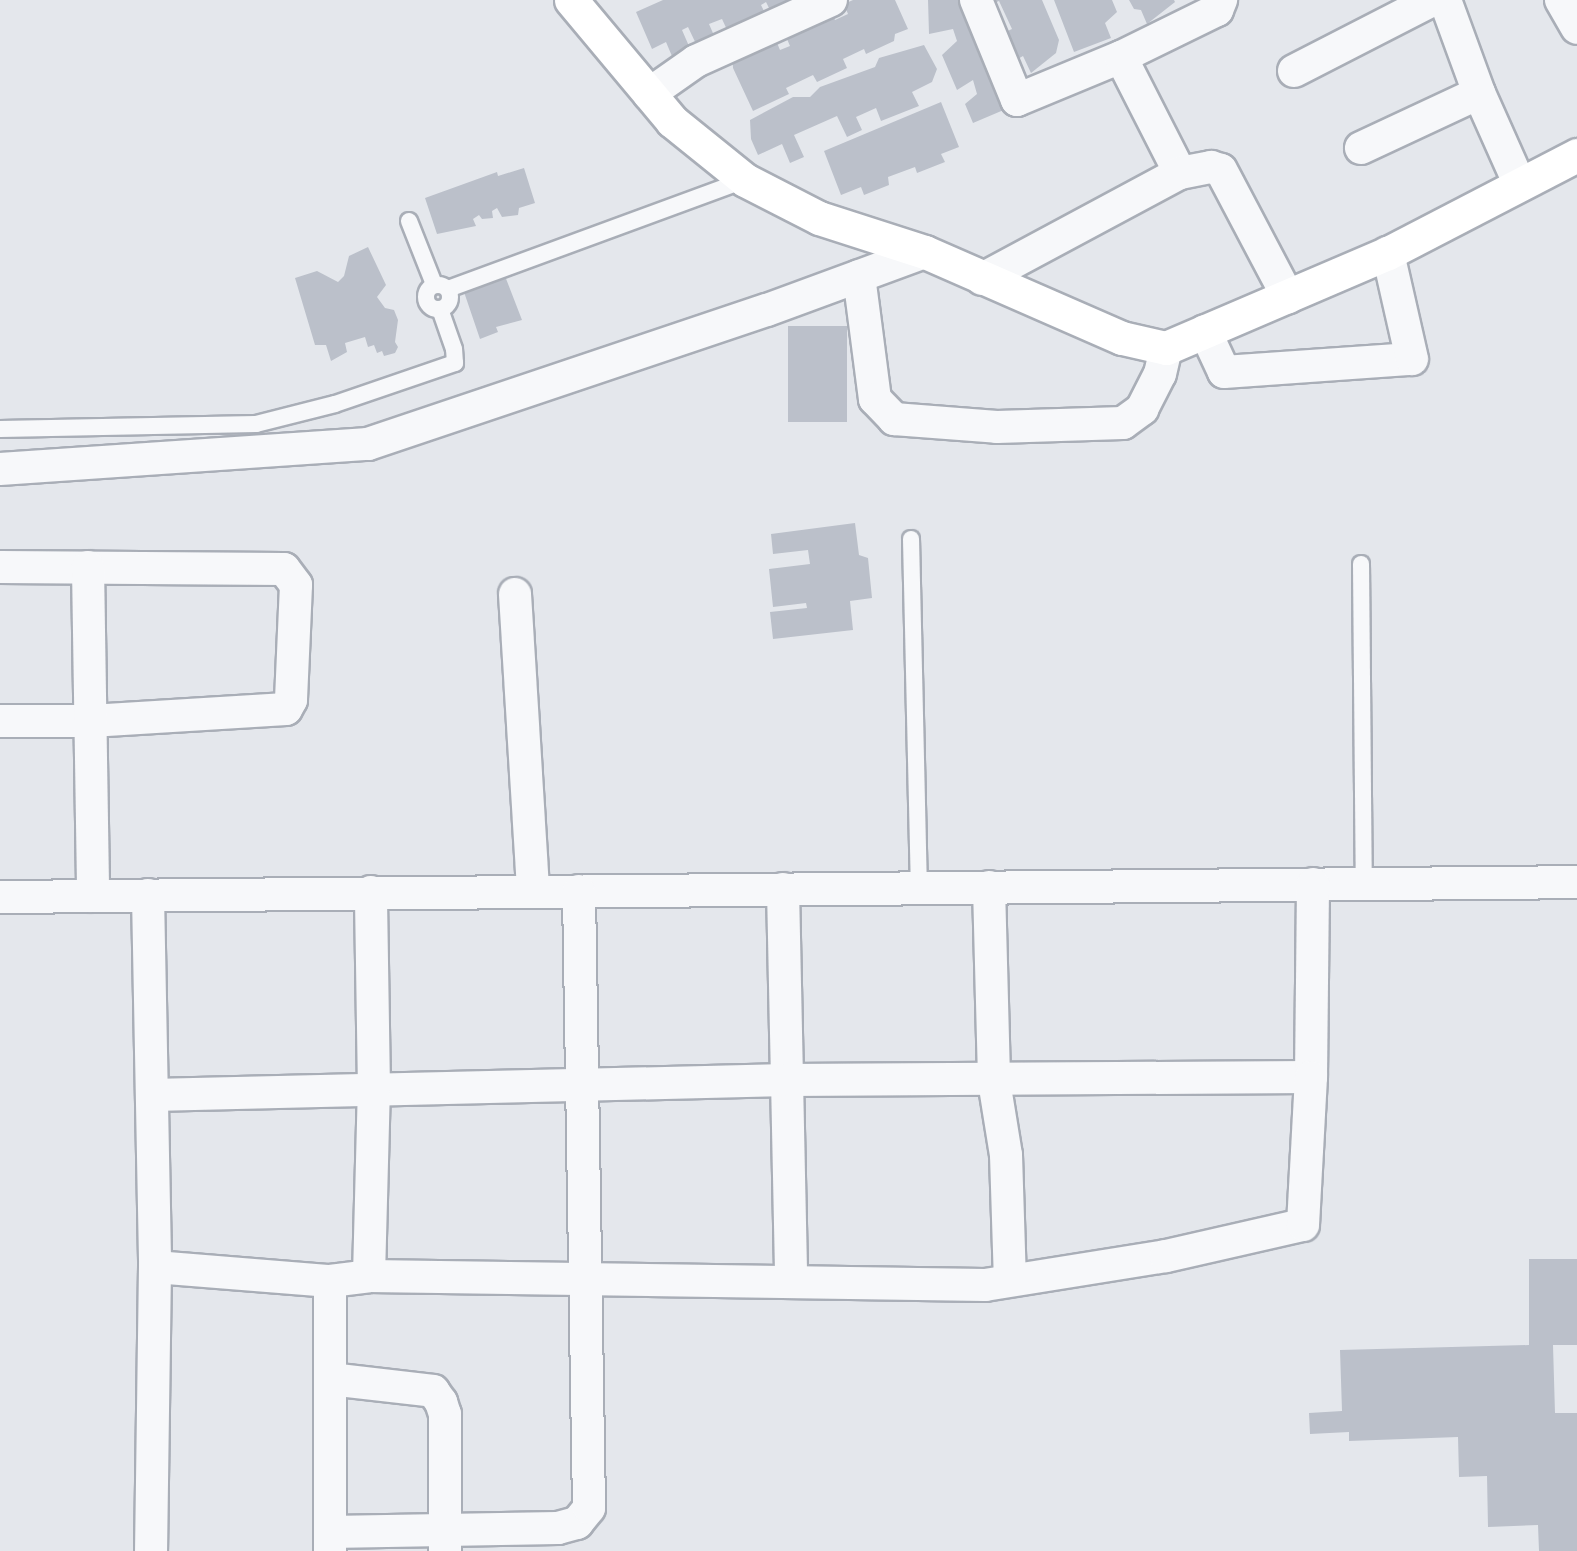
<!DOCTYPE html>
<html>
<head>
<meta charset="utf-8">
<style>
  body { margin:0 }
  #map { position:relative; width:1577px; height:1551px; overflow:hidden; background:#e4e7ec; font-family:"DM Sans",sans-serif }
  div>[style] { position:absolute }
  .building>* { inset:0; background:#bbc0ca; transform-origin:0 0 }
  .roads { filter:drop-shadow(2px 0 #a9aeb7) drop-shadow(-2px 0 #a9aeb7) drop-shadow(0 2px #a9aeb7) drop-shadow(0 -2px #a9aeb7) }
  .lane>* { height:16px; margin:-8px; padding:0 8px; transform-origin:8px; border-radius:8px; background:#f7f8fa }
  .lane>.ring { margin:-8px; padding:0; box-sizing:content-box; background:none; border:16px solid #f7f8fa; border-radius:50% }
  .street>* { height:32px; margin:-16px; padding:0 16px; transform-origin:16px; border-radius:16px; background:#f7f8fa }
  .secondary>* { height:33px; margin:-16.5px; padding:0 16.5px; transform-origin:16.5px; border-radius:16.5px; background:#fff }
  span { translate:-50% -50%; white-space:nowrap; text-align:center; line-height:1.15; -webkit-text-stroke:5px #f4f6f9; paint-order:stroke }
</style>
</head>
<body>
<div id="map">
  <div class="building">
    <div style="clip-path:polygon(663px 0,803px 0,772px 14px,766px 2px,761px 5px,767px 17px,729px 34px,722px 19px,709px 24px,716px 40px,698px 48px,688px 27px,682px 30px,692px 53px,674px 61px,666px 42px,652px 49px,636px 12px)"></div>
    <div style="clip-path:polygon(853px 0,895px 0,908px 29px,895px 34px,894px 41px,866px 54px,864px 49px,843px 59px,847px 68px,817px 82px,813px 75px,786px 88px,789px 94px,753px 111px,733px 68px,732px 49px,772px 31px,780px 50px,790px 46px,784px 32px,831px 11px,835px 20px,848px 14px,844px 4px)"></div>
    <div style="clip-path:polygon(928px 0,967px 0,1006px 109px,973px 123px,965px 104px,977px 94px,973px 80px,957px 90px,942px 55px,957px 41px,953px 29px,929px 34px)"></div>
    <div style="clip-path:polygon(990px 0,1042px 0,1059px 40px,1056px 53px,1031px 73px,1023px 56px,1014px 61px,1001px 34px,1012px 29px,999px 1px,992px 4px)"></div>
    <div style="clip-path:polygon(1054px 0,1112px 0,1117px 12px,1105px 23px,1111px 38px,1074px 52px)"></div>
    <div style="clip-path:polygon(1129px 0,1174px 0,1175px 2px,1147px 24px,1141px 10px,1134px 9px)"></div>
    <div style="clip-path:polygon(924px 45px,937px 69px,932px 82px,912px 92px,919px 106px,881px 121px,876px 108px,856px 117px,862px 130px,847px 137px,837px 116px,794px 135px,804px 157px,790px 163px,782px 144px,758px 155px,751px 139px,750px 120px,793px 97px,810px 97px,820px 87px,875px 67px,879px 58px)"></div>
    <div style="clip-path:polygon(941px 102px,959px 147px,941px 154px,945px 162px,917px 173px,915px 167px,888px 177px,889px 185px,864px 195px,861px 187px,841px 195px,824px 151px)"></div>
    <div style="clip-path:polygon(524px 168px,535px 203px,519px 208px,518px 215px,502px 217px,497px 208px,492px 211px,493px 218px,482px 219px,479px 215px,473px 219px,476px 226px,437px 234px,425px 198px,497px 172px,498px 176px)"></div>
    <div style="clip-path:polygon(368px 247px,386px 285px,377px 297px,385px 308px,394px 310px,398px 320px,395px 342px,398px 347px,395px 353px,384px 356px,382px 351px,377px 353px,374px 345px,368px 347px,365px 337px,345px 343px,347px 352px,331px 361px,326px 345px,315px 345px,295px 278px,317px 271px,338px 282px,344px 276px,349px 256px)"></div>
    <div style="clip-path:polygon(505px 276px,522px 320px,496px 327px,498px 332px,480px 339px,464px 292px)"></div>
    <div style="left:788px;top:326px;width:59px;height:96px"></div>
    <div style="clip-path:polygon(855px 523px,859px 555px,868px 558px,872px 598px,850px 601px,853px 630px,773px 639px,770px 612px,807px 608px,806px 603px,773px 607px,769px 569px,810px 564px,808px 550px,773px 554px,771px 534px)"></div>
    <div style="clip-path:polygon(1529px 1259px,1577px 1259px,1577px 1345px,1553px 1345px,1555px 1413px,1577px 1413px,1577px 1551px,1539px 1551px,1538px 1525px,1488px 1527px,1487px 1476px,1459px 1477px,1458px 1437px,1349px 1441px,1349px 1432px,1310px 1434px,1309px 1413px,1342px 1411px,1340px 1350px,1529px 1345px)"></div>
  </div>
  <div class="roads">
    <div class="lane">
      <div style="left:409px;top:221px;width:68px;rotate:68.4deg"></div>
      <div class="ring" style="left:426px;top:285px;width:8px;height:8px"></div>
      <div style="left:448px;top:289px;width:316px;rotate:-20.2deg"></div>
      <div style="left:0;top:429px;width:256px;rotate:-1.1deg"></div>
      <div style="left:256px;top:424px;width:81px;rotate:-14.2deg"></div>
      <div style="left:335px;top:404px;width:127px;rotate:-18.9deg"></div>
      <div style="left:455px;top:363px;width:14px;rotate:-94deg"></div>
      <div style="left:454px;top:349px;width:42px;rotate:-109.3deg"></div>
      <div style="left:911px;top:539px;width:348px;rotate:88.7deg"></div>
      <div style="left:1361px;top:564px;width:319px;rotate:89.5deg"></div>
    </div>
    <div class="street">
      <div style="left:976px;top:0;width:108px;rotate:67.7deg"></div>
      <div style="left:1017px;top:100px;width:113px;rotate:-22.5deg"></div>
      <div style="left:1445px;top:0;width:99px;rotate:69.9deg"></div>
      <div style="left:1479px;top:93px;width:101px;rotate:66deg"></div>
      <div style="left:1561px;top:0;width:32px;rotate:60deg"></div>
      <div style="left:1294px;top:71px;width:155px;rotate:-27.2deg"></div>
      <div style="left:649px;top:94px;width:57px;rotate:-35.1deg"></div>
      <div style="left:696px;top:61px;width:148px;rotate:-24.3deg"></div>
      <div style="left:1361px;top:148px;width:130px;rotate:-25deg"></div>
      <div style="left:1180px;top:173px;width:130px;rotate:-117deg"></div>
      <div style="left:1121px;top:57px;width:107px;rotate:-26.1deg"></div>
      <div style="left:1217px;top:10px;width:11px;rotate:-68deg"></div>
      <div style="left:859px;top:276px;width:124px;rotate:82.6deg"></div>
      <div style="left:875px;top:399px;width:28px;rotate:46deg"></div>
      <div style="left:894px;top:419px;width:103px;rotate:4.4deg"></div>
      <div style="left:997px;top:427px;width:126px;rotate:-1.8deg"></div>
      <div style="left:1123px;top:423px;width:24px;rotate:-36deg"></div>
      <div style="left:1142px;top:409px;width:39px;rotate:-63deg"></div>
      <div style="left:1160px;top:374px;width:27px;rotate:-77deg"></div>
      <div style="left:982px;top:279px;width:225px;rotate:-28.2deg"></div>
      <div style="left:1180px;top:173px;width:32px;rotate:-11deg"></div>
      <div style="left:1211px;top:167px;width:10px;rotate:17deg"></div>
      <div style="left:1221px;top:170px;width:144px;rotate:62.2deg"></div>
      <div style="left:1205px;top:331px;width:45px;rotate:65.1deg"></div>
      <div style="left:1224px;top:372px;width:188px;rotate:-4deg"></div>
      <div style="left:1412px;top:359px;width:109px;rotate:-102.8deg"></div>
      <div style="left:0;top:469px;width:369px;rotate:-3.9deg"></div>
      <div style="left:368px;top:444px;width:421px;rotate:-18.6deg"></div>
      <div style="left:767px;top:310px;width:168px;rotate:-20.2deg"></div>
      <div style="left:0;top:567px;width:284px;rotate:0.4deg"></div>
      <div style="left:284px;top:569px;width:20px;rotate:53deg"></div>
      <div style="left:296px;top:585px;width:115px;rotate:92.5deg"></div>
      <div style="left:291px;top:700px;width:10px;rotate:119deg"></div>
      <div style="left:286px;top:709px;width:196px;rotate:176.5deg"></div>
      <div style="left:90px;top:721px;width:90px;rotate:180deg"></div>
      <div style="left:88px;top:567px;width:329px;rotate:89.1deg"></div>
      <div style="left:515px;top:594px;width:298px;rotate:86.5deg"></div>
      <div style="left:989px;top:887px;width:194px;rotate:88.5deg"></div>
      <div style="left:994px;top:1081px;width:75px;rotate:80.8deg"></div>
      <div style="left:1006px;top:1155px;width:125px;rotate:88.2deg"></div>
      <div style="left:783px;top:889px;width:392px;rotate:88.8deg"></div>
      <div style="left:148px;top:895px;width:372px;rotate:88.9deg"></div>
      <div style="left:155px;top:1267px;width:284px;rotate:90.8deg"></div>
      <div style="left:0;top:897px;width:1577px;rotate:-0.54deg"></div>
      <div style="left:152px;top:1095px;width:635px;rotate:-1.35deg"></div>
      <div style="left:787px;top:1080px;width:524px;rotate:-0.33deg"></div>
      <div style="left:1311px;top:1077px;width:193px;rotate:-89.4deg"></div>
      <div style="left:155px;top:1267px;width:176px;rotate:4.6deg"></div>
      <div style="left:330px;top:1281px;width:39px;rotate:-7deg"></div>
      <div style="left:369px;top:1276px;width:616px;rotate:0.84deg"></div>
      <div style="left:985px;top:1285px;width:183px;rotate:-9.1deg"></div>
      <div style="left:1166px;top:1256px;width:140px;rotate:-12.8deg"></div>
      <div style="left:1303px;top:1225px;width:148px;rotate:-86.9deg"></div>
      <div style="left:369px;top:1276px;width:186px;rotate:-88.5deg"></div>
      <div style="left:374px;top:1090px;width:198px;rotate:-90.9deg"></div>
      <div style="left:330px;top:1379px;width:104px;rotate:6.6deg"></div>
      <div style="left:433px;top:1391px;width:14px;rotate:54deg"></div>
      <div style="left:441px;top:1402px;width:13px;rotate:72deg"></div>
      <div style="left:445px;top:1414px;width:137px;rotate:90deg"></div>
      <div style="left:330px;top:1532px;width:228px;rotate:-1deg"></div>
      <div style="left:558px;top:1528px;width:20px;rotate:-15deg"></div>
      <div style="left:577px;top:1523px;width:19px;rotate:-51deg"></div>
      <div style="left:589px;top:1508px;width:617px;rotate:-90.93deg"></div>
      <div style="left:330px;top:1551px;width:270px;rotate:-90deg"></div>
    </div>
    <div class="secondary">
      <div style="left:571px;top:0;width:158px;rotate:50.1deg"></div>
      <div style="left:672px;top:121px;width:94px;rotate:38.9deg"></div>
      <div style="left:745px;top:180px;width:83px;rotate:27.2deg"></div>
      <div style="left:819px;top:218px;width:111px;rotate:17.8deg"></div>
      <div style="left:925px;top:252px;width:215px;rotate:23.6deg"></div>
      <div style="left:1122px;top:338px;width:45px;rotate:12.8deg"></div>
      <div style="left:1166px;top:348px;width:241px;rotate:-23.2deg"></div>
      <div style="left:1388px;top:253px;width:213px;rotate:-27.4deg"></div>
    </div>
  </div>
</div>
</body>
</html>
